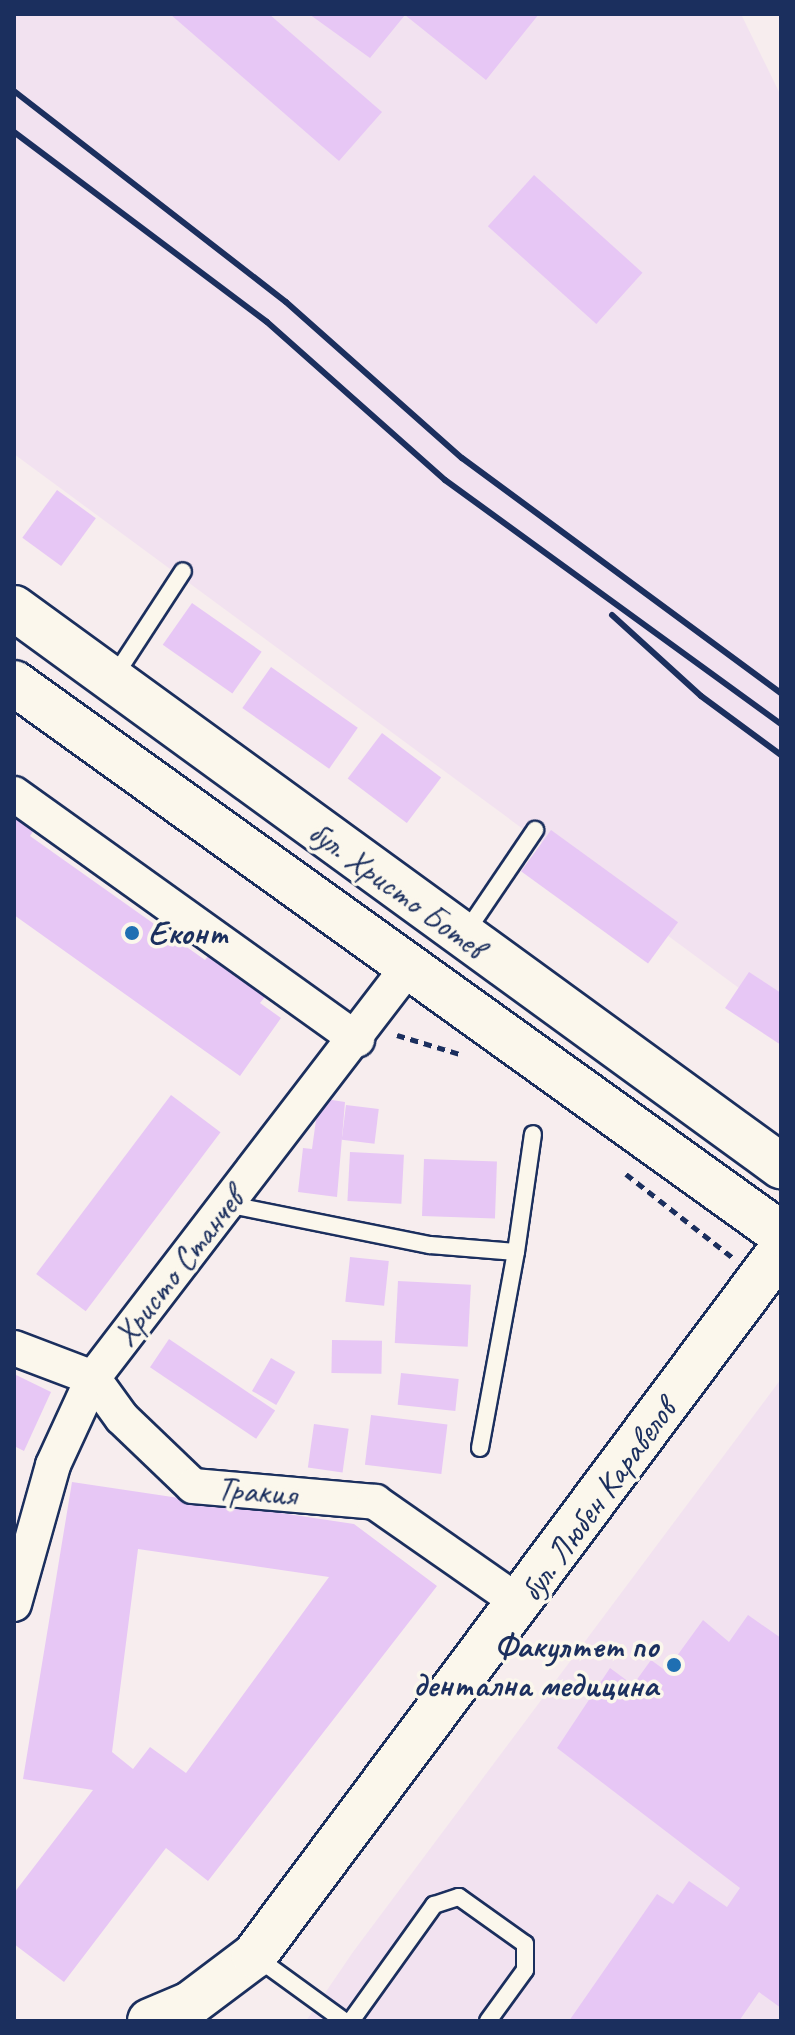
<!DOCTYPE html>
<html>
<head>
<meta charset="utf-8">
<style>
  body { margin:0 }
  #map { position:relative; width:795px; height:2035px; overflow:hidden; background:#f7edee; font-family:Caveat,sans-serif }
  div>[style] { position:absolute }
  .built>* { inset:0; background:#f2e2f0 }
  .building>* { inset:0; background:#e7c7f5; transform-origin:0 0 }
  .path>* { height:5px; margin-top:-2.5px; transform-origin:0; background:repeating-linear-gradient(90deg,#1b2f5e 0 8px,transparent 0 14px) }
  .roads { filter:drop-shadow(2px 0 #1b2f5e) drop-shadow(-2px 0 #1b2f5e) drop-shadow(0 2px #1b2f5e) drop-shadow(0 -2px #1b2f5e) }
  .lane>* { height:16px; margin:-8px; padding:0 8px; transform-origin:8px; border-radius:8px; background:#fbf7ec }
  .street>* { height:34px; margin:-17px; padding:0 17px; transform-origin:17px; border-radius:17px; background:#fbf7ec }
  .secondary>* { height:44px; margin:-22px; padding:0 22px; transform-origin:22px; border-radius:22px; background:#fbf7ec }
  .primary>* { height:44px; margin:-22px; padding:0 22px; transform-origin:22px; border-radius:22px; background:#fbf7ec }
  .rail>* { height:6px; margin:-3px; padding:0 3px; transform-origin:3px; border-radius:3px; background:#1b2f5e }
  .dots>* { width:22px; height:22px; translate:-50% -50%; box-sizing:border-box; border:4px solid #fbf7ec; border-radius:50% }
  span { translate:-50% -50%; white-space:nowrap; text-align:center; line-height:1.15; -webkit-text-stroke:7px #fbf7ec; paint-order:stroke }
  .street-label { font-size:34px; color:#1b2f5e }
  .poi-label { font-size:34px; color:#1b2f5e; font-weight:700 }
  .left { translate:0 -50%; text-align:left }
  .right { translate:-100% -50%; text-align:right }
  .frame { position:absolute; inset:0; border:16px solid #1b2f5e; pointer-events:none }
</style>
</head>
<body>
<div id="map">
  <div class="built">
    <div style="clip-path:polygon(14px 14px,741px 14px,781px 96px,781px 1019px,14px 454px)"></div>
    <div style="clip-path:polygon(781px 1379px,781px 2021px,306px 2021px,353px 1952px)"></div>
  </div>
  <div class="building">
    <div style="clip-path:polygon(170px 14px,269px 14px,382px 112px,339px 161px)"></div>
    <div style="clip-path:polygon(309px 14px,539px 14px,486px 80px,405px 15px,370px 58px)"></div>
    <div style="left:534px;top:175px;width:146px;height:69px;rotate:42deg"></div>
    <div style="left:57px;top:490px;width:48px;height:59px;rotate:36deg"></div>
    <div style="left:192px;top:603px;width:85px;height:51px;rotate:35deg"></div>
    <div style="left:271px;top:667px;width:106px;height:50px;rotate:35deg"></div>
    <div style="left:382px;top:733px;width:74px;height:57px;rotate:37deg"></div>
    <div style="clip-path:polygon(14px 807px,38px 824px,30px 836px,205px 960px,211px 952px,268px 993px,260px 1003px,281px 1018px,240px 1076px,14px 915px)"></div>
    <div style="left:551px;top:830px;width:157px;height:51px;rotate:36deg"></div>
    <div style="clip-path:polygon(749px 972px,781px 993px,781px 1045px,725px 1008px)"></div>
    <div style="left:171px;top:1095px;width:62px;height:224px;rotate:37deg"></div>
    <div style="clip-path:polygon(319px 1098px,345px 1102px,337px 1197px,298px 1192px,303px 1148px,312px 1149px)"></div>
    <div style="left:346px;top:1105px;width:33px;height:35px;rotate:7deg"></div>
    <div style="left:350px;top:1152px;width:54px;height:49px;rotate:3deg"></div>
    <div style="left:424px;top:1159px;width:73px;height:57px;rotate:2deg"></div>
    <div style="left:350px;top:1257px;width:39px;height:45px;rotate:6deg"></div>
    <div style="left:398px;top:1281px;width:73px;height:62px;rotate:3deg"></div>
    <div style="left:169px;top:1339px;width:128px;height:34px;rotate:34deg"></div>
    <div style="left:332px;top:1340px;width:50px;height:33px;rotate:1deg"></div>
    <div style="left:271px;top:1358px;width:28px;height:38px;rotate:30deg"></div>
    <div style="left:401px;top:1373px;width:58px;height:32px;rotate:6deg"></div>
    <div style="clip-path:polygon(14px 1374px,51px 1392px,24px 1451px,14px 1446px)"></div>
    <div style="left:371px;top:1415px;width:77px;height:50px;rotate:7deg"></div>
    <div style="left:314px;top:1424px;width:35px;height:44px;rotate:8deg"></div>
    <div style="clip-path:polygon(evenodd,72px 1482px,354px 1524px,437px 1586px,208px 1881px,166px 1848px,64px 1982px,14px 1944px,14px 1893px,93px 1790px,23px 1779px,72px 1482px,138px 1549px,329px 1577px,186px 1773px,150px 1747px,133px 1769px,112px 1752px,138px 1549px)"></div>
    <div style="clip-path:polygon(748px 1615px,781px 1638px,781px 2008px,759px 1992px,739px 2021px,569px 2021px,657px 1894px,673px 1904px,689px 1881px,727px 1907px,740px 1888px,557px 1748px,610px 1668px,633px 1685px,651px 1660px,666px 1671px,703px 1620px,729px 1642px)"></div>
  </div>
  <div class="path">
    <div style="left:397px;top:1035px;width:66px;rotate:16.8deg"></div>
    <div style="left:626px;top:1174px;width:135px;rotate:38.1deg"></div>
  </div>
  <div class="roads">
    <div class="lane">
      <div style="left:114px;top:677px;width:126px;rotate:-56.9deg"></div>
      <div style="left:464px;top:935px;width:127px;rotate:-55.9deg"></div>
      <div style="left:226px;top:1204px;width:208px;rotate:11.4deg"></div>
      <div style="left:430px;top:1245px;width:86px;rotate:4.7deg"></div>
      <div style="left:516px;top:1252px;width:119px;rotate:-81.8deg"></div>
      <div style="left:480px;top:1448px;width:199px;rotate:-79.6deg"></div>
      <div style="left:256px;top:1957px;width:109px;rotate:36deg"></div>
      <div style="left:351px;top:2021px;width:143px;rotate:-54.4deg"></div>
      <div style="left:434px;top:1905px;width:26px;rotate:-18deg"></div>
      <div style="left:459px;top:1897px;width:81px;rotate:35.5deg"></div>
      <div style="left:525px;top:1944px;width:26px;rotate:90deg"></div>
      <div style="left:525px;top:1970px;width:63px;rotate:126deg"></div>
    </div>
    <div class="street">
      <div style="left:14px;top:794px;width:422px;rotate:35.6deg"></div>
      <div style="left:14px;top:1348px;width:85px;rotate:20.8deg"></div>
      <div style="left:93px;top:1378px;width:49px;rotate:54.1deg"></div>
      <div style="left:122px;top:1418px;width:98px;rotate:43.8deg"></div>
      <div style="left:193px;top:1486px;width:183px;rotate:5deg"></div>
      <div style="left:375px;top:1502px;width:178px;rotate:34.9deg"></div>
      <div style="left:14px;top:1604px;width:144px;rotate:-74.3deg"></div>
      <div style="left:53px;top:1465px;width:96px;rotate:-65.3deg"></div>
      <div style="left:93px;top:1378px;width:519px;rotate:-52.51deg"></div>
    </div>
    <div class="secondary">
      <div style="left:150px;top:2021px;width:43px;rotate:-23deg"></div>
      <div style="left:190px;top:2004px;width:80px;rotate:-36.9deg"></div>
      <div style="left:254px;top:1956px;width:881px;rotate:-53.26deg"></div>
    </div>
    <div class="primary">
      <div style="left:14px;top:608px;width:949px;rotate:36.04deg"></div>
      <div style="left:14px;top:683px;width:944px;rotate:35.69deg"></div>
    </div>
  </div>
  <div class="rail">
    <div style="left:14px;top:91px;width:344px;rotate:37.8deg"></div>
    <div style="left:286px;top:302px;width:235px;rotate:41.6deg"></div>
    <div style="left:462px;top:458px;width:396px;rotate:36.4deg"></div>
    <div style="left:14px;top:132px;width:316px;rotate:36.9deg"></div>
    <div style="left:267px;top:322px;width:238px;rotate:41.6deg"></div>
    <div style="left:445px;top:480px;width:415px;rotate:36deg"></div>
    <div style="left:612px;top:615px;width:120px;rotate:42.3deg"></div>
    <div style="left:701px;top:696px;width:99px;rotate:36.4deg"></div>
  </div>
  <div class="dots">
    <div style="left:132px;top:933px;background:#1f6fb2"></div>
    <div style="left:674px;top:1665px;background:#1f6fb2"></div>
  </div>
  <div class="street-label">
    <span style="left:397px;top:889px;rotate:36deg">бул. Христо Ботев</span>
    <span style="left:178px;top:1267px;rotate:-52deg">Христо Станчев</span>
    <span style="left:257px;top:1491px;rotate:5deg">Тракия</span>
    <span style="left:597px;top:1500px;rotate:-54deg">бул. Любен Каравелов</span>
  </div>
  <div class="poi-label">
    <span class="left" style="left:148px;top:933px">Еконт</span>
    <span class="right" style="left:658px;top:1665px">Факултет по<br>дентална медицина</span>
  </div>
  <div class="frame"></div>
</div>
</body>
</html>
